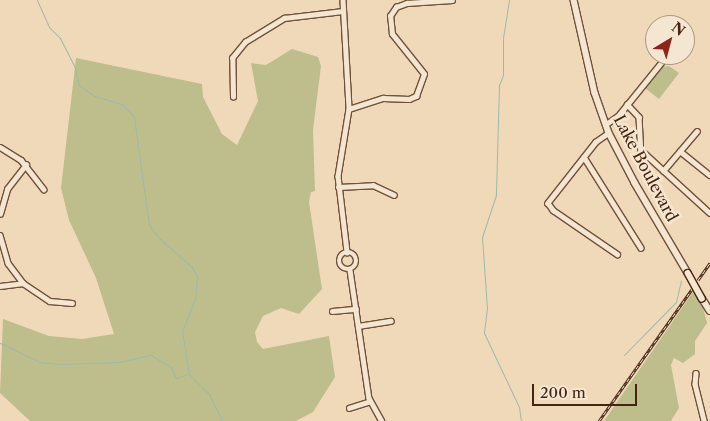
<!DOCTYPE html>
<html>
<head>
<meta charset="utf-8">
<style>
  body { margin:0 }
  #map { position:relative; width:710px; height:421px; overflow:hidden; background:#f0d9b9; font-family:"Libre Caslon Text",serif }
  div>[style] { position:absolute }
  .green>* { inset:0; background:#bdbe8c }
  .stream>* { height:1px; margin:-0.5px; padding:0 0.5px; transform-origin:0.5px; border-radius:0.5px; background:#9bbaac }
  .roads { filter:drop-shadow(1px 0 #70513a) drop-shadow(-1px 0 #70513a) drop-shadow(0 1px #70513a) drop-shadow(0 -1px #70513a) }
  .street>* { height:4.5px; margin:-2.25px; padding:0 2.25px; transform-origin:2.25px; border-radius:2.25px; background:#f5e6d2 }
  .street>.ring { margin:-2.25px; padding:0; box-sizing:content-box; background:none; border:4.5px solid #f5e6d2; border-radius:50% }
  .secondary>* { height:5.5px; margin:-2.75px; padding:0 2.75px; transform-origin:2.75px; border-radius:2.75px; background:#f5e6d2 }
  .rail>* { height:3px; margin-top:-1.5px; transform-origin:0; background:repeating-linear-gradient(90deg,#f5e6d2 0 4px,#452410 0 8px); box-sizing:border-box; border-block:1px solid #452410 }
  .bridges { filter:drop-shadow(1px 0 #452410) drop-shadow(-1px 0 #452410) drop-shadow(0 1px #452410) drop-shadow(0 -1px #452410) }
  .secondary-bridge>* { height:5.5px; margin:-2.75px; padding:0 2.75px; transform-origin:2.75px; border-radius:2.75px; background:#f5e6d2 }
  span { translate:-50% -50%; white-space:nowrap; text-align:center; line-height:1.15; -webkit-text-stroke:5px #f5e6d2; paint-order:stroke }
  .street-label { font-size:16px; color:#452410 }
  .north { position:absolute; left:645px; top:15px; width:50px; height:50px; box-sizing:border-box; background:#f5e6d2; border:1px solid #af9884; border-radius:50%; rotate:37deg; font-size:14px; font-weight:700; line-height:20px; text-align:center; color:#452410 }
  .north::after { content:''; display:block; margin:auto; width:18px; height:22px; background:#8f2418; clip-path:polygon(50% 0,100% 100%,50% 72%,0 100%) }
  .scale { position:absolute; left:532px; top:384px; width:105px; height:22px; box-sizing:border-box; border:2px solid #452410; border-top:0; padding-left:6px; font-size:15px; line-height:18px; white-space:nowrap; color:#452410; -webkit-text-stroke:4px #f5e6d2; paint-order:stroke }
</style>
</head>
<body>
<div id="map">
  <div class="green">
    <div style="clip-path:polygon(292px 49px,318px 57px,321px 66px,313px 130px,315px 191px,311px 192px,309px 202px,322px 289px,299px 314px,281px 308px,263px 316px,255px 332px,257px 342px,263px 349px,329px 336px,335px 377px,313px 412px,296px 421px,30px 421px,0 393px,3px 319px,49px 336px,82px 339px,114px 334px,96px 278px,69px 220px,61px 188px,76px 58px,202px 84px,203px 97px,222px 134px,237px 145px,258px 101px,251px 63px,266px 65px)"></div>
    <div style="clip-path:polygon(669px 66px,679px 73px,659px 99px,645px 88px,661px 67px)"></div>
    <div style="clip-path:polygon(693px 292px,703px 308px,707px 323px,695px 341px,695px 354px,683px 363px,674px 358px,671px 365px,679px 408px,671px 421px,604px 421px)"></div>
  </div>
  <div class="stream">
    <div style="left:37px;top:0;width:30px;rotate:66deg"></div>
    <div style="left:49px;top:27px;width:16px;rotate:45deg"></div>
    <div style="left:60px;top:38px;width:30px;rotate:63deg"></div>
    <div style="left:74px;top:65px;width:21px;rotate:76deg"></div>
    <div style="left:79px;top:85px;width:19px;rotate:35deg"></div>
    <div style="left:95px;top:96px;width:28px;rotate:17deg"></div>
    <div style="left:122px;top:104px;width:18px;rotate:47deg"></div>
    <div style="left:134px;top:117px;width:109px;rotate:82.1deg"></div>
    <div style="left:149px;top:225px;width:18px;rotate:52deg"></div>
    <div style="left:160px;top:239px;width:43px;rotate:41.2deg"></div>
    <div style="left:192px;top:267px;width:11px;rotate:63deg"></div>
    <div style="left:197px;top:277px;width:22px;rotate:95deg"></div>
    <div style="left:195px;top:299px;width:35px;rotate:112deg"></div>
    <div style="left:182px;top:331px;width:44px;rotate:80.8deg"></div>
    <div style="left:189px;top:374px;width:28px;rotate:45deg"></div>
    <div style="left:209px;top:394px;width:30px;rotate:64deg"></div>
    <div style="left:509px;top:0;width:39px;rotate:99deg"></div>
    <div style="left:503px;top:39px;width:36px;rotate:90deg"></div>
    <div style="left:503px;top:75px;width:11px;rotate:112deg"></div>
    <div style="left:499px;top:85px;width:110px;rotate:91.6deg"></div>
    <div style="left:496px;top:195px;width:44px;rotate:108.4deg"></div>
    <div style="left:482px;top:237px;width:71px;rotate:86deg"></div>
    <div style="left:487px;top:308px;width:25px;rotate:97deg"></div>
    <div style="left:484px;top:333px;width:82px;rotate:64.7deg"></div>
    <div style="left:519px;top:407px;width:14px;rotate:82deg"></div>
    <div style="left:0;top:343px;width:44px;rotate:25.4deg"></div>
    <div style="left:40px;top:362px;width:20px;rotate:6deg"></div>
    <div style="left:60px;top:364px;width:60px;rotate:-1.9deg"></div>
    <div style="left:120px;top:362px;width:32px;rotate:-13deg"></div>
    <div style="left:151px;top:355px;width:23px;rotate:31deg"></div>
    <div style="left:171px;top:367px;width:12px;rotate:66deg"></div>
    <div style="left:176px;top:378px;width:12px;rotate:-20deg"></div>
    <div style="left:624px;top:355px;width:74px;rotate:-45.5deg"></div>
    <div style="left:676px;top:302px;width:22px;rotate:-77deg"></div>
  </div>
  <div class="roads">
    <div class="street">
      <div style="left:343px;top:0;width:109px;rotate:86.8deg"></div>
      <div style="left:349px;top:109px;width:68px;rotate:99.3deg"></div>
      <div style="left:338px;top:176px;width:77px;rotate:83.2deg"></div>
      <div style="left:233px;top:97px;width:39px;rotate:-91deg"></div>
      <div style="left:232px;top:58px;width:21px;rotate:-51deg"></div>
      <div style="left:245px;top:42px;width:46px;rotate:-31.6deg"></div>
      <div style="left:284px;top:18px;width:59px;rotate:-6.8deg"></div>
      <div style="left:627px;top:104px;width:18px;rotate:47deg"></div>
      <div style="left:639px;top:117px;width:33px;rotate:87deg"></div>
      <div style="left:641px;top:150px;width:93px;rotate:42.4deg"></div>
      <div style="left:349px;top:109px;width:36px;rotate:-18deg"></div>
      <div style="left:383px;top:98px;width:26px;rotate:2deg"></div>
      <div style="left:409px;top:99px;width:8px;rotate:-23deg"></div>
      <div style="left:416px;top:96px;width:23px;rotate:-70deg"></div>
      <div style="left:424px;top:74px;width:51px;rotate:-128.7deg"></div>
      <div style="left:392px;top:34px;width:18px;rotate:-96deg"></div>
      <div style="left:390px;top:16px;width:11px;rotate:-56deg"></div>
      <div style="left:396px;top:7px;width:12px;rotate:-20deg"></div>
      <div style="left:407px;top:3px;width:45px;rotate:-3.8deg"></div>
      <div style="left:606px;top:124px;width:14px;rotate:-34deg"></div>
      <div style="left:618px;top:116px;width:73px;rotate:-51.1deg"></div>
      <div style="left:609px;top:133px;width:16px;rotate:145deg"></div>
      <div style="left:596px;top:142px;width:78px;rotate:128.2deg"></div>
      <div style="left:548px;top:203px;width:9px;rotate:54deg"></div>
      <div style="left:553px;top:210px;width:78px;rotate:34.5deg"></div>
      <div style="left:0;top:147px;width:25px;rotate:32deg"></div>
      <div style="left:21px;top:160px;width:37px;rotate:52deg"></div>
      <div style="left:680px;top:151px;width:38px;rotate:39deg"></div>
      <div style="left:584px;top:157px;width:107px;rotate:57.9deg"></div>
      <div style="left:663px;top:171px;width:52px;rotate:-49.6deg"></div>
      <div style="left:338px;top:187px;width:35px;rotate:-3deg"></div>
      <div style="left:373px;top:185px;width:23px;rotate:25deg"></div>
      <div style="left:0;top:214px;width:26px;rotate:-74deg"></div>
      <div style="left:7px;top:189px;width:31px;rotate:-52deg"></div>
      <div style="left:0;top:235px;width:29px;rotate:74deg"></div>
      <div style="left:8px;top:263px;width:25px;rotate:53deg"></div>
      <div style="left:23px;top:283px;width:32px;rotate:34deg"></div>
      <div style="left:50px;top:301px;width:22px;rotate:5deg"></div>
      <div class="ring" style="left:339px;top:252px;width:13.5px;height:13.5px"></div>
      <div style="left:350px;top:270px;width:129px;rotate:81.6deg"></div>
      <div style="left:369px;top:398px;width:26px;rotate:61deg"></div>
      <div style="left:0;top:286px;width:23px;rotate:-7deg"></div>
      <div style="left:332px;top:311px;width:24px;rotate:-5deg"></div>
      <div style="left:358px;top:326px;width:33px;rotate:-9deg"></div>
      <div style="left:696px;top:373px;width:11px;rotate:95deg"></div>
      <div style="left:695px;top:384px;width:38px;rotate:76deg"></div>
      <div style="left:349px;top:408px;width:22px;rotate:-18deg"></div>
    </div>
    <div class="secondary">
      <div style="left:574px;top:0;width:95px;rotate:77.3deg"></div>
      <div style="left:595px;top:93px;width:42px;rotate:70.7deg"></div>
      <div style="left:609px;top:133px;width:56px;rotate:62.5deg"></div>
      <div style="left:635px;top:183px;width:104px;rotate:59.5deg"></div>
      <div style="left:702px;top:298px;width:15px;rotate:58deg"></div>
    </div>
  </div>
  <div class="rail">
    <div style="left:698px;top:280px;width:21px;rotate:-55deg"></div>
    <div style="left:599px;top:421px;width:161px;rotate:-54.8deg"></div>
  </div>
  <div class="bridges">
    <div class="secondary-bridge">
      <div style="left:688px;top:273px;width:29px;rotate:61deg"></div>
    </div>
  </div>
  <div class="street-label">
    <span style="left:646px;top:168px;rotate:62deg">Lake Boulevard</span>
  </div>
  <div class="north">N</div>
  <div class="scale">200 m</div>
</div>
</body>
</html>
